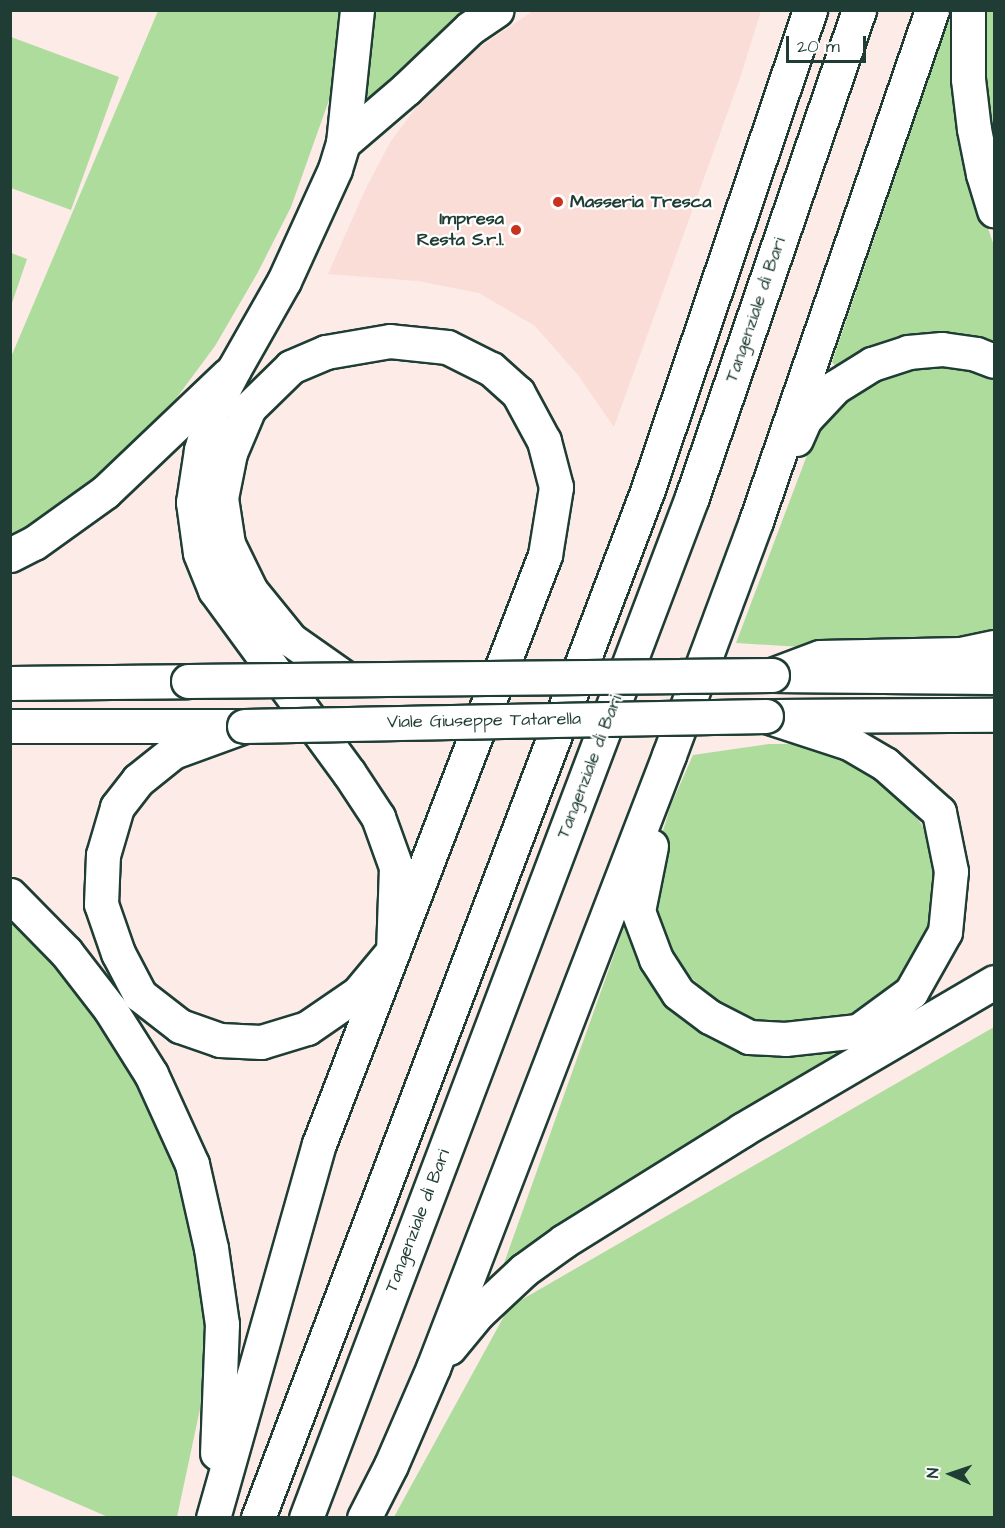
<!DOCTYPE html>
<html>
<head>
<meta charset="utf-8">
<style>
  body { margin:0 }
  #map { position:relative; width:1005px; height:1528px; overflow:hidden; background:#fcebe7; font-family:"Architects Daughter",sans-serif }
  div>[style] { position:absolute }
  .built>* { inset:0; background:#faddd6 }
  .green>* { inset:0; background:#addc9c }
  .roads { filter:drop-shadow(2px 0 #1f3d34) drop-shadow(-2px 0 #1f3d34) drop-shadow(0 2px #1f3d34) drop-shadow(0 -2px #1f3d34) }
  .tertiary>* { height:33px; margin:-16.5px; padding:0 16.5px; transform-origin:16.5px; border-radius:16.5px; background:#fff }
  .secondary>* { height:33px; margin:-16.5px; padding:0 16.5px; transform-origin:16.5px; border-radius:16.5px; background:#fff }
  .trunk>* { height:33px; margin:-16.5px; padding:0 16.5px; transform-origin:16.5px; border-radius:16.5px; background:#fff }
  .bridges { filter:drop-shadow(2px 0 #1f3d34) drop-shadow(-2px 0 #1f3d34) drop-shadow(0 2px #1f3d34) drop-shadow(0 -2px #1f3d34) }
  .secondary-bridge>* { height:33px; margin:-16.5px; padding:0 16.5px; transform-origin:16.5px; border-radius:16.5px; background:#fff }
  .dots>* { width:16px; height:16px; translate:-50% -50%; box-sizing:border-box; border:3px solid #fff; border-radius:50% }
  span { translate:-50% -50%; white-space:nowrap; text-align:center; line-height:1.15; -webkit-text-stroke:4.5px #fff; paint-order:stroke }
  .poi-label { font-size:18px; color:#1f3d34; font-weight:700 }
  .left { translate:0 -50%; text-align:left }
  .right { translate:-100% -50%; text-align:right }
  .street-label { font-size:18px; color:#1f3d34 }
  .frame { position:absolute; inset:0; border:12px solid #1f3d34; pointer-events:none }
  .north { position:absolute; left:921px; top:1444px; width:60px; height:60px; -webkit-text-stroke:4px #fff; paint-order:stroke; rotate:273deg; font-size:16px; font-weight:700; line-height:24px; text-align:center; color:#1f3d34 }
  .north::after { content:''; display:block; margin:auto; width:21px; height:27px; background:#1f3d34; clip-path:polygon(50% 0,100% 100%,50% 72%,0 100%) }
  .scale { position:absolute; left:786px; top:36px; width:80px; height:27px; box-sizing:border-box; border:3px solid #1f3d34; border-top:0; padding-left:8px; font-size:18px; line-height:21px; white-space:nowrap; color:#1f3d34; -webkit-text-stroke:4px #fff; paint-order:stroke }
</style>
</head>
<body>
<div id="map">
  <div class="built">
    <div style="clip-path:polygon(533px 11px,761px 11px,739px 81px,614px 427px,578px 375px,535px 326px,479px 293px,418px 281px,328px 274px,367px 186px,391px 141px,421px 101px,459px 61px)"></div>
  </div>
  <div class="green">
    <div style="clip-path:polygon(158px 11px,347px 11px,340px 69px,291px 207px,258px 272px,215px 346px,175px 400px,132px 443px,79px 491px,11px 542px,11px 357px)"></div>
    <div style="clip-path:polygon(369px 11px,466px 11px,438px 33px,364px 106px,359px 104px)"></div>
    <div style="clip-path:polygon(952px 11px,975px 189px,994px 246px,994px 347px,837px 368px,832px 362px)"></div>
    <div style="clip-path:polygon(981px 11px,994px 11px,994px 152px,986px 123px)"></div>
    <div style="clip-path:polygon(11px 37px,119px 77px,71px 210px,11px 188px)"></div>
    <div style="clip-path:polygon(11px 253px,27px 259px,11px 306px,10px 253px)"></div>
    <div style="clip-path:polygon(951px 361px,994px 376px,994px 636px,817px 648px,736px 643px,812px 442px,838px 399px,880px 371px)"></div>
    <div style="clip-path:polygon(769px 744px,826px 744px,886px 776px,922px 825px,940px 877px,925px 947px,895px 989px,858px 1017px,808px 1030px,746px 1019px,713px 998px,678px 965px,657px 920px,654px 876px,656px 853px,671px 805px,693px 755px)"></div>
    <div style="clip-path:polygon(10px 915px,38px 941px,95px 1014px,146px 1096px,176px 1164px,196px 1231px,205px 1302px,207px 1376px,177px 1517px,108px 1517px,11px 1475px)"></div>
    <div style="clip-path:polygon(625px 924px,757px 1052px,792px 1056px,852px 1049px,503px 1266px)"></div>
    <div style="clip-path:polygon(994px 1027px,994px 1517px,394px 1517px,509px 1307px)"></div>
  </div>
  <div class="roads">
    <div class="tertiary">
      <div style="left:234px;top:369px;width:101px;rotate:-60.4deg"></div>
      <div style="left:284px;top:281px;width:123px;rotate:-65.5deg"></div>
      <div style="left:335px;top:169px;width:27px;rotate:-73deg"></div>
      <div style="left:343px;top:143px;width:134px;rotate:-84deg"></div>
    </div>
    <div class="secondary">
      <div style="left:10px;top:555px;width:27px;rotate:-27deg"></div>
      <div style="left:34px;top:543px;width:87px;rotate:-35.7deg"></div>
      <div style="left:105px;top:492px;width:170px;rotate:-43.6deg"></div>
      <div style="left:772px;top:675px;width:222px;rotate:0.5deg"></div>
      <div style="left:10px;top:683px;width:178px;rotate:-0.6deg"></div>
      <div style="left:774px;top:716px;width:220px;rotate:-0.3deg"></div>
      <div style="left:10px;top:726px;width:233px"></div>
    </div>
    <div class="trunk">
      <div style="left:968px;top:10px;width:69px;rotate:90deg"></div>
      <div style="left:968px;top:79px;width:50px;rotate:83.2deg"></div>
      <div style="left:974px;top:129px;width:46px;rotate:78.7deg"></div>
      <div style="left:983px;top:174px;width:38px;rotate:73deg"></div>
      <div style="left:343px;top:143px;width:83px;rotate:-40.6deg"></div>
      <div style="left:406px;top:89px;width:88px;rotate:-43.6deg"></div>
      <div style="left:470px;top:28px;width:32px;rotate:-34deg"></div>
      <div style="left:234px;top:369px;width:47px;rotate:117.6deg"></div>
      <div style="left:212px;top:411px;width:41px;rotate:105.8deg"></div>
      <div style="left:201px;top:450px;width:53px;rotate:98.7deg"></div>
      <div style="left:193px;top:502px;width:51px;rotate:82.2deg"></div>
      <div style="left:200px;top:553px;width:40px;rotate:68deg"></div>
      <div style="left:215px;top:590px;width:227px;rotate:53.8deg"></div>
      <div style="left:349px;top:773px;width:53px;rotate:56.6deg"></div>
      <div style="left:378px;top:817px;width:53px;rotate:70.2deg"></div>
      <div style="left:396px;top:867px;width:84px;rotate:92deg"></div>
      <div style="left:393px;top:951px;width:55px;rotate:129.8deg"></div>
      <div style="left:358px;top:993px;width:62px;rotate:145.5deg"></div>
      <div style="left:307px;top:1028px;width:48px;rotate:163.1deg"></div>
      <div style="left:261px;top:1042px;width:41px;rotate:-177.2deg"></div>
      <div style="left:220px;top:1040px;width:42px;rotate:-160.7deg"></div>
      <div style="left:180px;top:1026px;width:51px;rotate:-142.2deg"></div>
      <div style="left:140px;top:995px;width:47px;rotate:-117.6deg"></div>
      <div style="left:118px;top:953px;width:52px;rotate:-109.1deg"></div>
      <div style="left:101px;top:904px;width:49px;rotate:-87.7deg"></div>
      <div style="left:103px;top:855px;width:50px;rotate:-73.7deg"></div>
      <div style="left:117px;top:807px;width:34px;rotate:-52deg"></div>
      <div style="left:138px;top:780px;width:45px;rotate:-38.7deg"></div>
      <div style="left:173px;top:752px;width:76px;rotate:-20.1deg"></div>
      <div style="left:796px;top:439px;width:22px;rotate:-66deg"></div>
      <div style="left:805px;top:419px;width:44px;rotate:-46.8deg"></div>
      <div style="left:835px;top:387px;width:44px;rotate:-31.9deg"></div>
      <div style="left:872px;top:364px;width:38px;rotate:-18deg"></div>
      <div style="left:908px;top:352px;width:34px;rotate:-5deg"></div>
      <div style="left:942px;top:349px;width:34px;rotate:8deg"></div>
      <div style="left:976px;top:354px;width:19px;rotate:21deg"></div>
      <div style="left:772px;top:675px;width:51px;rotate:-20.6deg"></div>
      <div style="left:820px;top:657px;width:141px;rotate:-1.2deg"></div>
      <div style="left:961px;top:654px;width:34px;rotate:-12deg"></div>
      <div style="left:651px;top:846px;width:66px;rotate:101.3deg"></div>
      <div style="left:638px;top:911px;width:51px;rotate:69.4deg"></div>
      <div style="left:656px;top:959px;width:40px;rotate:57.1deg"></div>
      <div style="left:678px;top:993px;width:40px;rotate:37deg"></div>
      <div style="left:710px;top:1017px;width:44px;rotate:27.1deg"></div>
      <div style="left:749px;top:1037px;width:36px;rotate:3deg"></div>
      <div style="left:785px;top:1039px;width:73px;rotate:-6.3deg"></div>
      <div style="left:858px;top:1031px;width:66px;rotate:-36.3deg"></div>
      <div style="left:911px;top:992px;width:69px;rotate:-60.5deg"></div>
      <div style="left:945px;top:932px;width:61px;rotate:-84.4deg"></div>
      <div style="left:951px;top:871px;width:60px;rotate:-101.5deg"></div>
      <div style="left:939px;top:812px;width:72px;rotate:-138.4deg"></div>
      <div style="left:885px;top:764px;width:42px;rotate:-149.7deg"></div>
      <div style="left:849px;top:743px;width:87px;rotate:-162deg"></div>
      <div style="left:10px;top:895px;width:80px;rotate:45.5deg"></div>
      <div style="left:66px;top:952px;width:72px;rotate:52.3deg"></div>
      <div style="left:110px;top:1009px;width:77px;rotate:57.8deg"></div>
      <div style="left:151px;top:1074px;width:99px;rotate:65.5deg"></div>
      <div style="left:192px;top:1164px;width:86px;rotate:77.3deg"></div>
      <div style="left:211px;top:1248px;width:77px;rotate:81.8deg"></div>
      <div style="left:222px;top:1324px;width:129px;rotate:92.2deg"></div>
      <div style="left:449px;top:1348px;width:45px;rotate:-50.4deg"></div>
      <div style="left:478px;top:1313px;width:63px;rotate:-43.1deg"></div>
      <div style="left:524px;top:1270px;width:49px;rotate:-35.9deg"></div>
      <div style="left:564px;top:1241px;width:210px;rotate:-31.9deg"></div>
      <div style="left:742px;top:1130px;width:292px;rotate:-30.4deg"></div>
      <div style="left:213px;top:1518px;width:389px;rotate:-74.2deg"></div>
      <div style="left:319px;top:1144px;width:631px;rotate:-69.01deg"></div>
      <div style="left:545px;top:555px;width:69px;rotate:-80.8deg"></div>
      <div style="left:556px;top:487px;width:48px;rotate:-104.6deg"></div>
      <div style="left:544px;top:441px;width:55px;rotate:-118.4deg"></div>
      <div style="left:518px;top:393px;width:36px;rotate:-138deg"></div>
      <div style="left:491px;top:369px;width:49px;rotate:-153.4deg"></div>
      <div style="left:447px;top:347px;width:57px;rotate:-174deg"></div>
      <div style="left:390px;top:341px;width:65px;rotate:170.2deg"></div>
      <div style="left:326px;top:352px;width:38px;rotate:157deg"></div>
      <div style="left:291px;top:367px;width:59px;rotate:135.7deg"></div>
      <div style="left:249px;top:408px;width:49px;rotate:112.9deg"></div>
      <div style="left:230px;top:453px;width:46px;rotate:101.3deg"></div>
      <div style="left:221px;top:498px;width:47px;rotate:81.3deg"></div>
      <div style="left:228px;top:544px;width:52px;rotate:63.9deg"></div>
      <div style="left:251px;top:591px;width:63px;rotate:50.8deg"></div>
      <div style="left:291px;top:640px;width:66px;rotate:35.1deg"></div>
      <div style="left:258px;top:1518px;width:1100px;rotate:-69.24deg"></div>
      <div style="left:648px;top:489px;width:506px;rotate:-71.31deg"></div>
      <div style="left:306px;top:1518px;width:1092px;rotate:-69.29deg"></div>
      <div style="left:692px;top:497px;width:515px;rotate:-71.07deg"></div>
      <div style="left:364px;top:1518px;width:59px;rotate:-63deg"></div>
      <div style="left:391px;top:1465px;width:106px;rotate:-66.6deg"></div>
      <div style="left:433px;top:1368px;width:657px;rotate:-68.94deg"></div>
      <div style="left:669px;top:755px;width:250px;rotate:-69.6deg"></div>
      <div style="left:756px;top:521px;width:540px;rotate:-71deg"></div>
    </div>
  </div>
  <div class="bridges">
    <div class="secondary-bridge">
      <div style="left:188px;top:681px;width:584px;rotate:-0.59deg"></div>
      <div style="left:244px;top:726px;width:522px;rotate:-1.1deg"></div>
    </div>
  </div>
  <div class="dots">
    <div style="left:558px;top:202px;background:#c8321e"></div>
    <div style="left:516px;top:230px;background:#c8321e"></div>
  </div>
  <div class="poi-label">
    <span class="left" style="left:570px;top:202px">Masseria Tresca</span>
    <span class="right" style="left:504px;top:230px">Impresa<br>Resta S.r.l.</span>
  </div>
  <div class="street-label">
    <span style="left:756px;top:310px;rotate:-71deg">Tangenziale di Bari</span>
    <span style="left:484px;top:721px;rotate:-1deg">Viale Giuseppe Tatarella</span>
    <span style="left:590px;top:767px;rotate:-69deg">Tangenziale di Bari</span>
    <span style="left:418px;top:1221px;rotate:-69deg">Tangenziale di Bari</span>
  </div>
  <div class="frame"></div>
  <div class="north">N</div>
  <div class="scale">20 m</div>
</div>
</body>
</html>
